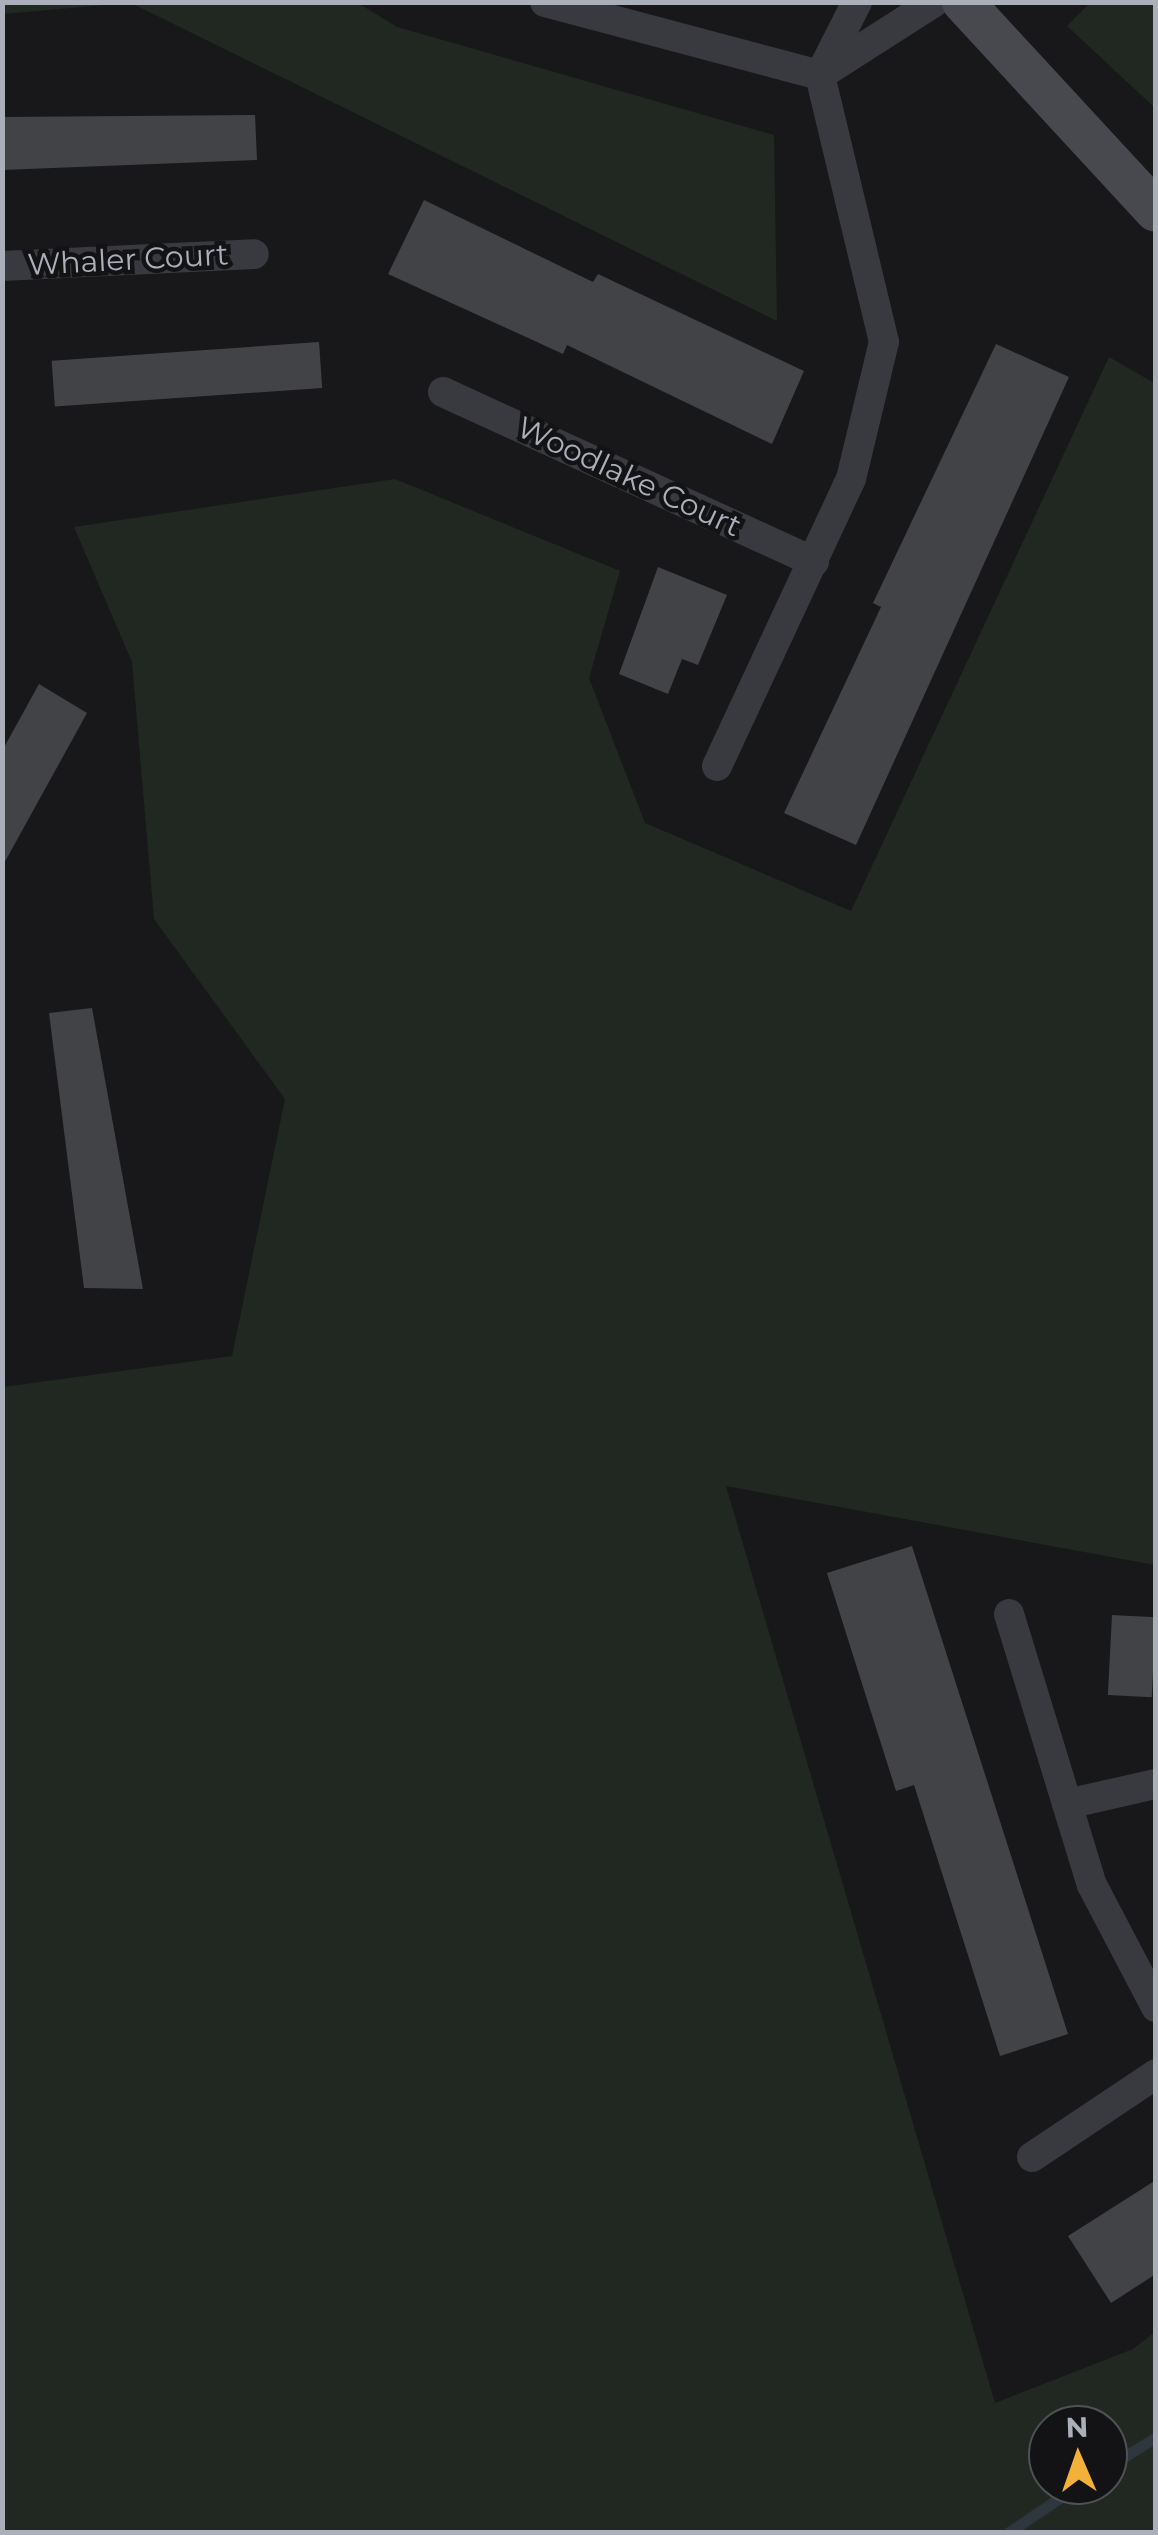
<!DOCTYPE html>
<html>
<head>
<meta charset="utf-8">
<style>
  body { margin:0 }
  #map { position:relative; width:1158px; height:2535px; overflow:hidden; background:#18181a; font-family:Montserrat,sans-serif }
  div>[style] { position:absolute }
  .green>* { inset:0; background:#202821 }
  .stream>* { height:11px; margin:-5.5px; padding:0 5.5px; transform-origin:5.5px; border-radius:5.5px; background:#2e373e }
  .building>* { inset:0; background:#424347; transform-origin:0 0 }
  .street>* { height:30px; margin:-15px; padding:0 15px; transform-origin:15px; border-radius:15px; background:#393a3f }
  .secondary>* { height:42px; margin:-21px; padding:0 21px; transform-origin:21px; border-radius:21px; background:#47494f }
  span { translate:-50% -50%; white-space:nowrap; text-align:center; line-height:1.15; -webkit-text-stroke:9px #131315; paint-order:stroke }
  .street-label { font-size:30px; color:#aaafba }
  .frame { position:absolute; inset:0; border:5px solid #aaafba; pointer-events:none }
  .north { position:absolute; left:1028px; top:2405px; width:100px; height:100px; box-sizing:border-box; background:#131315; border:2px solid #4f5157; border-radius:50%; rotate:358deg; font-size:28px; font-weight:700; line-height:40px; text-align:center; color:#aaafba }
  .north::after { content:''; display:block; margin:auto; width:35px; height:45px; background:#f2b138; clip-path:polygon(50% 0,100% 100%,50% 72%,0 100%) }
</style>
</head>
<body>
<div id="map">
  <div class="green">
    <div style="clip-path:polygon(3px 2px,127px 2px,127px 3px,3px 14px)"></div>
    <div style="clip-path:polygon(131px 3px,358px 3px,397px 27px,774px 135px,777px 321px)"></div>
    <div style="clip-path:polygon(1090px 3px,1155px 3px,1155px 108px,1067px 26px)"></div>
    <div style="clip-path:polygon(evenodd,1109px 357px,1156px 384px,1155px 1565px,726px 1486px,995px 2403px,1133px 2349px,1155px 2332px,1155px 2532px,3px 2532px,3px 1387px,232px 1356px,285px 1099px,154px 919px,132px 662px,74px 527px,395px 479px,620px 571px,589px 678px,645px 823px,851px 911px,1109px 357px,1048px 2425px,1108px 2425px,1108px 2485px,1048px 2485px,1048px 2425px)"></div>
  </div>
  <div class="stream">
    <div style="left:1108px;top:2467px;width:57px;rotate:-32deg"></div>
    <div style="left:1009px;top:2532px;width:84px;rotate:-33.9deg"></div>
  </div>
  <div class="building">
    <div style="clip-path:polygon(255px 115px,257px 160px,2px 170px,2px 117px)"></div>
    <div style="clip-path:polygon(424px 200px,593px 282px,598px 274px,804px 371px,772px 444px,567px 345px,563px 354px,388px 274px)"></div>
    <div style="left:319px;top:342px;width:46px;height:268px;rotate:86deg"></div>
    <div style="clip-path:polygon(996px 344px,1069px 377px,856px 845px,784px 813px,881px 607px,873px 603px)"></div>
    <div style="clip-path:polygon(658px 567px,727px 595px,698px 665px,682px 659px,668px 694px,619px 674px)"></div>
    <div style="clip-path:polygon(39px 684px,87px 713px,2px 867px,2px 751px)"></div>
    <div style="clip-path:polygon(92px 1008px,143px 1289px,84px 1288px,49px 1013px)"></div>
    <div style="clip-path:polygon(912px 1546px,1068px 2034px,1000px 2056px,914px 1785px,896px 1791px,827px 1573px)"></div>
    <div style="left:1112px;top:1615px;width:44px;height:80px;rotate:3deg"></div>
    <div style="clip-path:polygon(1156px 2180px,1156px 2274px,1111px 2303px,1068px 2236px)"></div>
  </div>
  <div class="street">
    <div style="left:545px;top:2px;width:285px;rotate:14.9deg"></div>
    <div style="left:820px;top:75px;width:135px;rotate:-32.6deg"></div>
    <div style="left:821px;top:73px;width:80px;rotate:-63.1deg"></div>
    <div style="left:2px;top:266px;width:252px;rotate:-2.7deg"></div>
    <div style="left:443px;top:392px;width:408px;rotate:24.6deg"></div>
    <div style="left:717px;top:766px;width:317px;rotate:-65deg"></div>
    <div style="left:851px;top:479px;width:141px;rotate:-76.5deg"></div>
    <div style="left:884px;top:342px;width:275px;rotate:-103.5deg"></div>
    <div style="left:1009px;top:1614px;width:283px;rotate:73deg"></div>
    <div style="left:1092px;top:1885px;width:138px;rotate:62.3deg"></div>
    <div style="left:1067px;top:1804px;width:91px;rotate:-12.7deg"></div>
    <div style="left:1032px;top:2157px;width:149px;rotate:-33.8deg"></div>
  </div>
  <div class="secondary">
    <div style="left:963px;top:2px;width:284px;rotate:47.3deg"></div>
  </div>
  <div class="street-label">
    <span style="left:128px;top:260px;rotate:-3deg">Whaler Court</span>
    <span style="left:629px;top:477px;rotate:25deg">Woodlake Court</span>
  </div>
  <div class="frame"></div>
  <div class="north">N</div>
</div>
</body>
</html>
